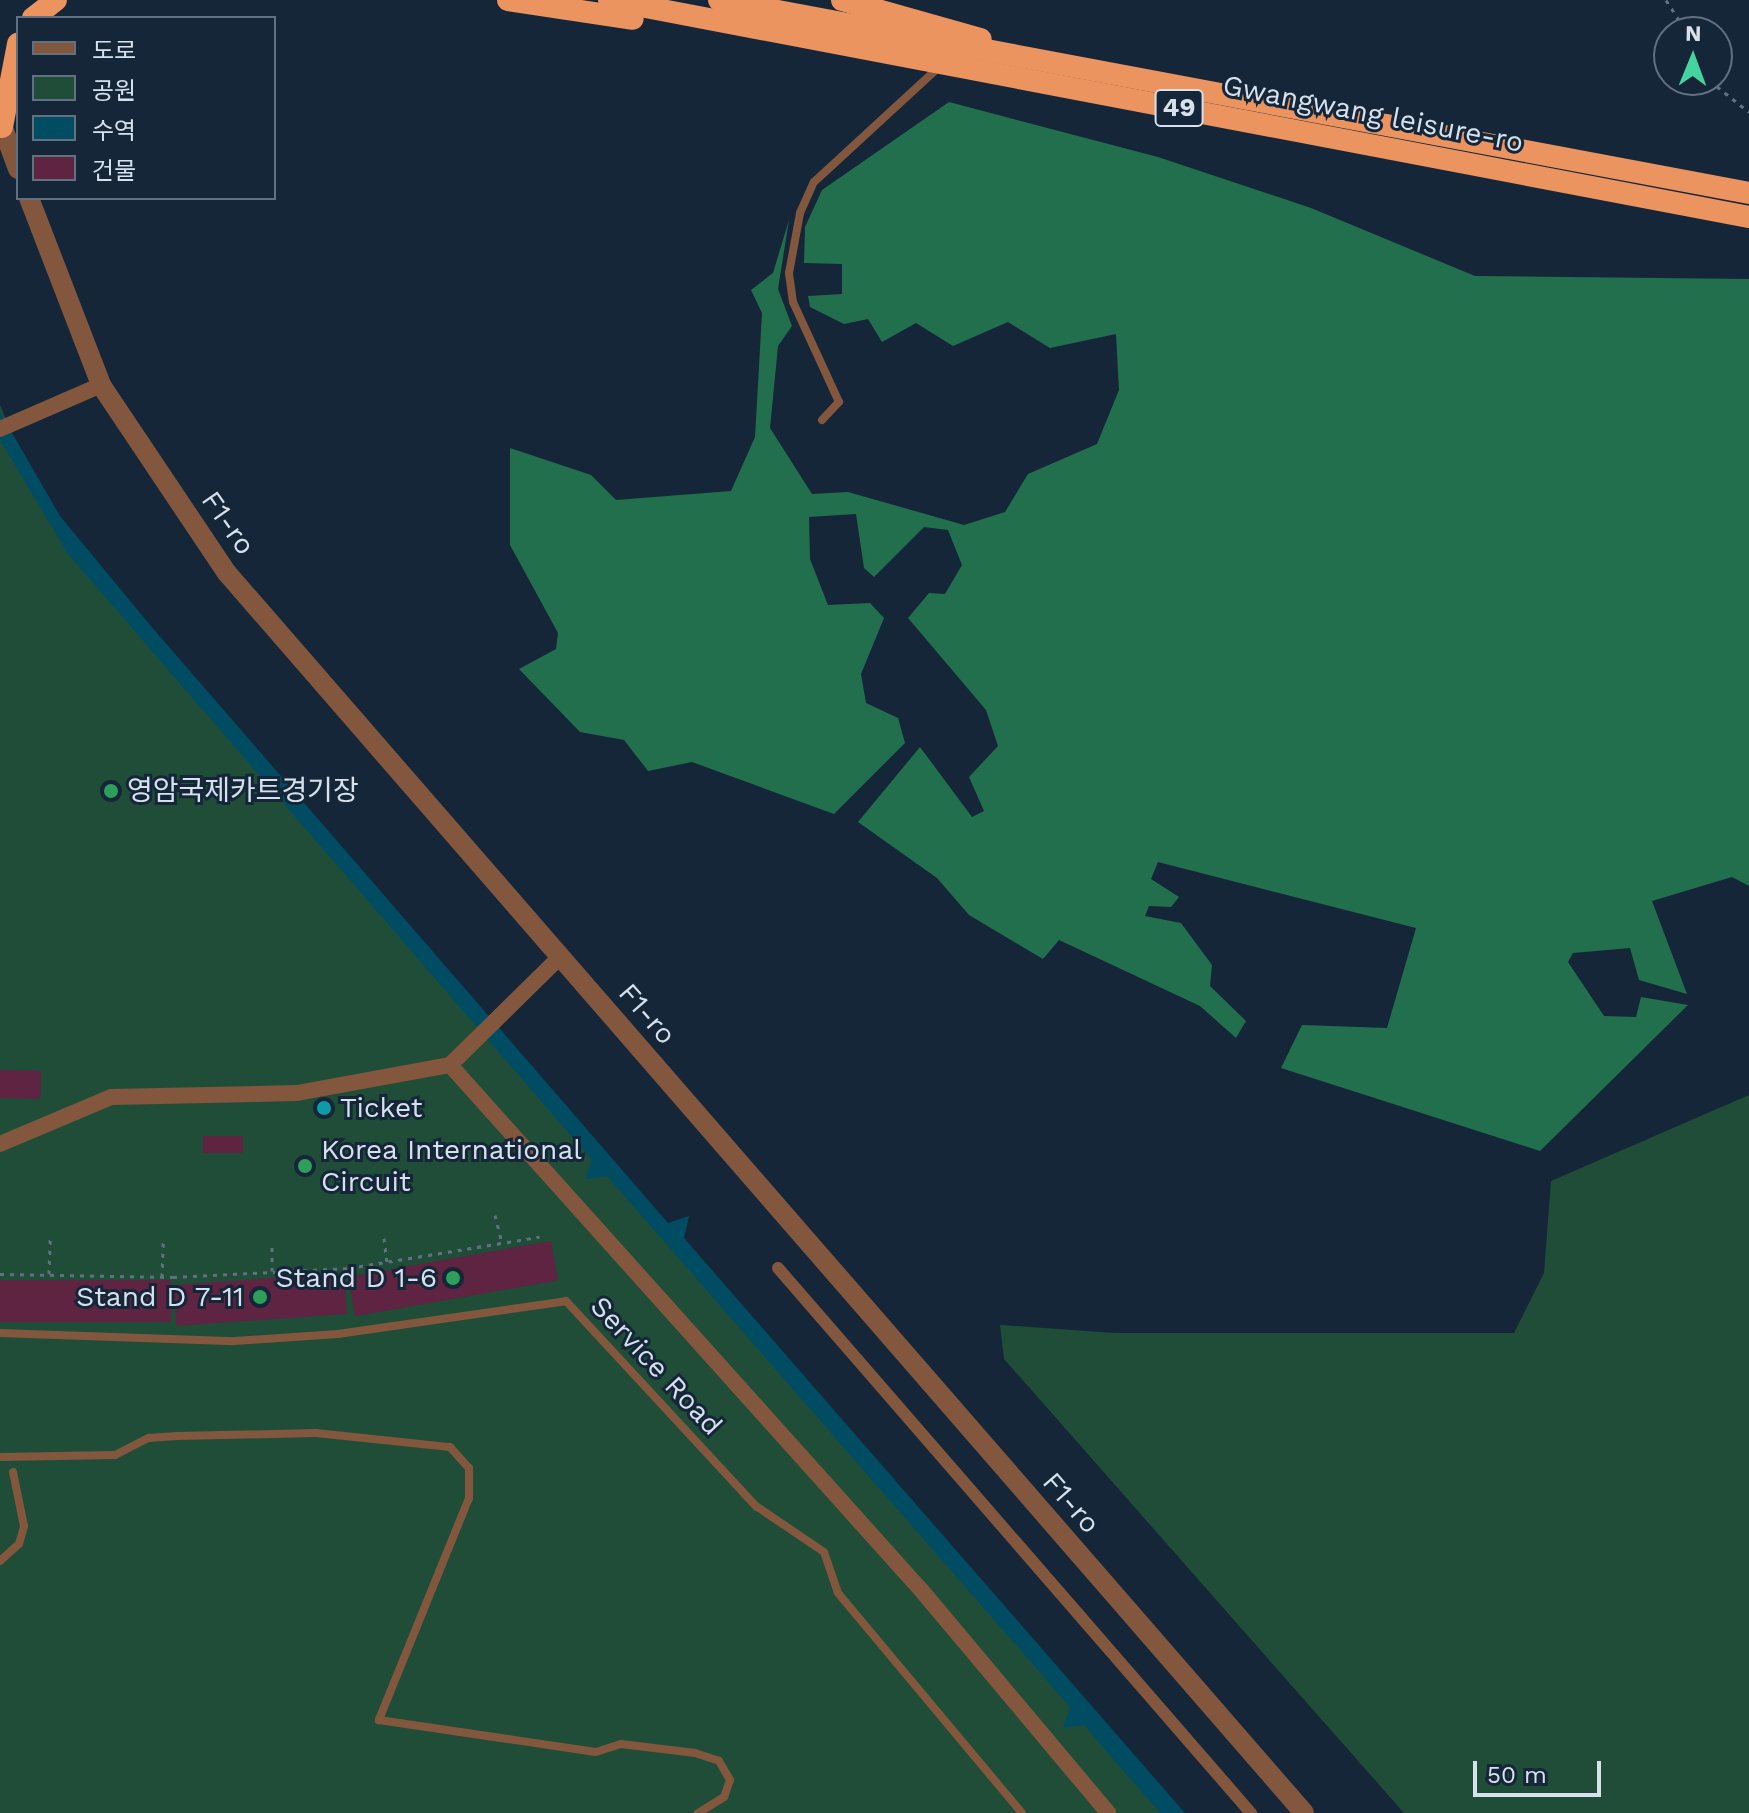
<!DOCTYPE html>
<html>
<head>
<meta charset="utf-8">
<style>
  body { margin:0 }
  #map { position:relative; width:1749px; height:1813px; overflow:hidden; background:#152639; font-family:"Work Sans","Noto Sans KR",sans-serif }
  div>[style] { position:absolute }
  .green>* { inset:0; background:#1f4d38 }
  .forest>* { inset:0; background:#226f4d }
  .water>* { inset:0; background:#004c62 }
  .building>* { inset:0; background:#5e2441; transform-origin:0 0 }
  .path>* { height:3px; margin-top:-1.5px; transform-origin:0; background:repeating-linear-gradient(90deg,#617080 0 4px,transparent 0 10px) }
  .service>* { height:8px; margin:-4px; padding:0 4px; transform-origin:4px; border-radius:4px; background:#82573e }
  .pedestrian>* { height:12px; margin:-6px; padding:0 6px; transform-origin:6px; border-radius:6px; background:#82573e }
  .minor>* { height:16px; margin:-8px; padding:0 8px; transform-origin:8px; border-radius:8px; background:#82573e }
  .tertiary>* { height:20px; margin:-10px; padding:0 10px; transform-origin:10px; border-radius:10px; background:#82573e }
  .trunk>* { height:22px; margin:-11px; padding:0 11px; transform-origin:11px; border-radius:11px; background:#ec9460 }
  .dots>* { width:22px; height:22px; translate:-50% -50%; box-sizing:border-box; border:4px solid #152639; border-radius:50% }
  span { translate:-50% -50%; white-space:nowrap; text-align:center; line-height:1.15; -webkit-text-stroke:6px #152639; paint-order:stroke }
  .shield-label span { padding:2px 6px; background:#152639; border:2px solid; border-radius:6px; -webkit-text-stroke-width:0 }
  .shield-label { font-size:26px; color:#d6e1ed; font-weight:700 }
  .street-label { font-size:28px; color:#d6e1ed }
  .poi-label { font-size:28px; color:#d6e1ed }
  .left { translate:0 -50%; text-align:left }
  .right { translate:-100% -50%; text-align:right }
  .legend { position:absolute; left:16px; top:16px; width:260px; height:184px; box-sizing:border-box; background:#152639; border:2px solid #627181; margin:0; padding:10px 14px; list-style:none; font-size:24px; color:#d6e1ed }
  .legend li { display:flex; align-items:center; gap:16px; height:40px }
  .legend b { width:40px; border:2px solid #627181 }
  .north { position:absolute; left:1653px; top:16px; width:80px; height:80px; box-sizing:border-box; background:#152639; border:2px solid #627181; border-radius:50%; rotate:1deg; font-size:22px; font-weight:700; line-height:32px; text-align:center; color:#d6e1ed }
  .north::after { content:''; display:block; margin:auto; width:28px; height:36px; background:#45d49f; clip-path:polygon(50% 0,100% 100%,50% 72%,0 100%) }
  .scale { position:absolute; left:1473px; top:1761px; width:128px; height:36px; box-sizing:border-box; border:4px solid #d6e1ed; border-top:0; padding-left:10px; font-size:24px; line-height:28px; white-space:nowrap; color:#d6e1ed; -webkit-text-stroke:6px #152639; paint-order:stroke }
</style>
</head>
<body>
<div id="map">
  <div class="green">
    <div style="clip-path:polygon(0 405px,48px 520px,1173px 1813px,0 1813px)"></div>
    <div style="clip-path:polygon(1749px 1095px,1749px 1813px,1404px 1813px,1004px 1359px,1000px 1325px,1115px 1333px,1514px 1333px,1544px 1273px,1551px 1181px)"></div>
  </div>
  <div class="forest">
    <div style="clip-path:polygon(949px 102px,1158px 157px,1311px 208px,1475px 276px,1749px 279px,1749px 886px,1732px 877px,1652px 901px,1687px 994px,1639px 980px,1630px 948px,1573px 953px,1568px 962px,1604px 1016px,1636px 1017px,1641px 997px,1688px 1005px,1540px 1151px,1281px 1068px,1302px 1025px,1387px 1028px,1416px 928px,1158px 862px,1151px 879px,1179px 897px,1171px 907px,1149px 906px,1145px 916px,1181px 923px,1212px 965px,1210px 986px,1246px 1021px,1236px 1038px,1200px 1006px,1059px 940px,1043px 959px,969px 915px,937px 878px,858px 822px,920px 747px,972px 817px,984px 811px,969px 777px,998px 746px,986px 710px,908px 618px,929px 593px,945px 594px,962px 565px,948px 530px,924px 527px,874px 577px,864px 568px,856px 514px,809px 517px,810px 559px,828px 605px,870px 603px,884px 618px,861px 674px,866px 703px,898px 718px,905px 743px,834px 814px,692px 762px,648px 771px,624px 740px,580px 732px,519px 669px,556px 649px,558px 633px,510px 545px,510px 448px,591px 475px,616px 500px,731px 491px,755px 437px,762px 313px,751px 290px,773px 273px,789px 220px,778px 289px,792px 326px,778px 346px,770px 428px,812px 494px,848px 492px,964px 525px,1005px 512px,1028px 474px,1097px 444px,1119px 390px,1116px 334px,1050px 348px,1008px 322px,953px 346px,916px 323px,882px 342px,868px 319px,844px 324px,810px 307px,808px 296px,842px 294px,842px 264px,804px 263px,805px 227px,822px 190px)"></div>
  </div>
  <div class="water">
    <div style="clip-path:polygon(0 412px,60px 516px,150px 625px,668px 1223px,689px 1216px,684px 1238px,1185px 1813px,1160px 1813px,1084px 1725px,1063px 1728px,1070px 1707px,607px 1176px,585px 1179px,592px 1160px,68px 554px,0 440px)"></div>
  </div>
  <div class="building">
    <div style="left:0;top:1070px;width:41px;height:28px;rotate:1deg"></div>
    <div style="left:315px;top:1103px;width:17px;height:10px"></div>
    <div style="left:203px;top:1136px;width:40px;height:17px"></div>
    <div style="left:551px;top:1241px;width:40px;height:206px;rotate:80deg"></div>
    <div style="left:344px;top:1273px;width:41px;height:171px;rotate:86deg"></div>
    <div style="left:0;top:1280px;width:171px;height:42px"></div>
  </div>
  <div class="path">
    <div style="left:1666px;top:0;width:38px;rotate:57deg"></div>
    <div style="left:1709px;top:80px;width:51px;rotate:38.7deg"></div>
    <div style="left:495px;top:1215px;width:29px;rotate:76deg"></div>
    <div style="left:384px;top:1238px;width:25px;rotate:83deg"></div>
    <div style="left:272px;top:1271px;width:29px;rotate:-90deg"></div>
    <div style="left:0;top:1274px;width:173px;rotate:1deg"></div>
    <div style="left:173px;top:1277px;width:176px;rotate:-2.9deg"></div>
    <div style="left:349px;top:1268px;width:193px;rotate:-9.3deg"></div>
    <div style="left:49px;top:1274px;width:36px;rotate:-88deg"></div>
    <div style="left:162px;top:1277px;width:37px;rotate:-88deg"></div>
  </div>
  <div class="service">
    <div style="left:822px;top:420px;width:25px;rotate:-47deg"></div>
    <div style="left:839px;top:402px;width:110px;rotate:-114.7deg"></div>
    <div style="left:793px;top:302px;width:29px;rotate:-98deg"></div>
    <div style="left:789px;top:273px;width:61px;rotate:-79.6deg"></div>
    <div style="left:800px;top:213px;width:34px;rotate:-66deg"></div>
    <div style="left:814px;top:182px;width:168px;rotate:-42.6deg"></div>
    <div style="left:0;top:1333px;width:234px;rotate:2deg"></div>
    <div style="left:234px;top:1341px;width:104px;rotate:-3.9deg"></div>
    <div style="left:338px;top:1334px;width:230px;rotate:-8.2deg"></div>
    <div style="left:566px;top:1301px;width:280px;rotate:47.2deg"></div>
    <div style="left:756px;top:1506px;width:82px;rotate:34.1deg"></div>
    <div style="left:824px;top:1552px;width:43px;rotate:71.1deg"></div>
    <div style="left:838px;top:1593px;width:287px;rotate:50.1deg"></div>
    <div style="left:0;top:1457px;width:115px;rotate:-1deg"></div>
    <div style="left:115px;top:1455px;width:38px;rotate:-27deg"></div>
    <div style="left:149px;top:1438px;width:28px;rotate:-4deg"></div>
    <div style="left:177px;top:1436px;width:139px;rotate:-1.2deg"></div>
    <div style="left:316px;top:1433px;width:135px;rotate:6deg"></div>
    <div style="left:450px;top:1447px;width:28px;rotate:48deg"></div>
    <div style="left:469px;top:1468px;width:30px;rotate:90deg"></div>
    <div style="left:469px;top:1498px;width:240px;rotate:112.1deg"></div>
    <div style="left:379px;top:1720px;width:219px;rotate:8.4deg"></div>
    <div style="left:596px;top:1752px;width:26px;rotate:-18deg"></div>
    <div style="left:621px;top:1744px;width:75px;rotate:6.9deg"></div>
    <div style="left:695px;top:1753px;width:25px;rotate:18deg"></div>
    <div style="left:719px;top:1761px;width:22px;rotate:60deg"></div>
    <div style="left:730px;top:1780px;width:18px;rotate:109deg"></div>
    <div style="left:724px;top:1797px;width:31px;rotate:148deg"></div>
    <div style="left:0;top:1561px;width:25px;rotate:-42deg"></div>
    <div style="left:19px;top:1544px;width:19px;rotate:-74deg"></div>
    <div style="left:24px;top:1526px;width:55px;rotate:-101.5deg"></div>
  </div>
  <div class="pedestrian">
    <div style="left:778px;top:1268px;width:722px;rotate:49.05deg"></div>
  </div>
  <div class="minor">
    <div style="left:0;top:429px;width:110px;rotate:-23.5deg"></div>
    <div style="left:450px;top:1065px;width:707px;rotate:48.1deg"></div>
    <div style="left:922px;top:1591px;width:290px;rotate:50deg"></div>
    <div style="left:0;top:1144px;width:121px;rotate:-22.9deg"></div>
    <div style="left:111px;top:1097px;width:186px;rotate:-1.2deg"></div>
    <div style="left:297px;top:1093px;width:156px;rotate:-10.4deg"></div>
    <div style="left:450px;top:1065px;width:154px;rotate:-44.5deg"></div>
  </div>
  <div class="tertiary">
    <div style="left:0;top:120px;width:52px;rotate:69.8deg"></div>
    <div style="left:29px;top:198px;width:200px;rotate:68.9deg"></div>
    <div style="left:101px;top:385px;width:226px;rotate:56.2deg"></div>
    <div style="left:227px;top:573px;width:1642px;rotate:49.02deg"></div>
  </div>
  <div class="trunk">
    <div style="left:508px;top:0;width:126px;rotate:8.6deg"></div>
    <div style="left:609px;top:0;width:1160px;rotate:10.78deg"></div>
    <div style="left:719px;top:0;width:1048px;rotate:10.61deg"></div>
    <div style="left:842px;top:0;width:144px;rotate:15.7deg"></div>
    <div style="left:33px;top:18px;width:29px;rotate:-38deg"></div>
    <div style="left:2px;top:127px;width:85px;rotate:-79.1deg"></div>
  </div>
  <div class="dots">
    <div style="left:111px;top:791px;background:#2e9e5b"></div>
    <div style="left:324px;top:1108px;background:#0f9aa8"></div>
    <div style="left:305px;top:1166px;background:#2e9e5b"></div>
    <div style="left:453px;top:1278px;background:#2e9e5b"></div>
    <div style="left:260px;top:1297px;background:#2e9e5b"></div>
  </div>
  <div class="shield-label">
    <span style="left:1179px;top:108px">49</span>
  </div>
  <div class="street-label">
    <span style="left:1373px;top:114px;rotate:11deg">Gwangwang leisure-ro</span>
    <span style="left:228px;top:523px;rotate:55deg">F1-ro</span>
    <span style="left:647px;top:1014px;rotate:49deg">F1-ro</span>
    <span style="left:656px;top:1366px;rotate:47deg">Service Road</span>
    <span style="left:1071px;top:1503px;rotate:49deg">F1-ro</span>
  </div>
  <div class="poi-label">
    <span class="left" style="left:127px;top:791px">영암국제카트경기장</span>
    <span class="left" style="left:340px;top:1108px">Ticket</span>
    <span class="left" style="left:321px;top:1166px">Korea International<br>Circuit</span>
    <span class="right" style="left:437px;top:1278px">Stand D 1-6</span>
    <span class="right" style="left:244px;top:1297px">Stand D 7-11</span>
  </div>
  <ul class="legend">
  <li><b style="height:10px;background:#82573e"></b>도로</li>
  <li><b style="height:22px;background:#1f4d38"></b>공원</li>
  <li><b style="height:22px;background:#004c62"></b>수역</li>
  <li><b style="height:22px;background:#5e2441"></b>건물</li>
  </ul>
  <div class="north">N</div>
  <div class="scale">50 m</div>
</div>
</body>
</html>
